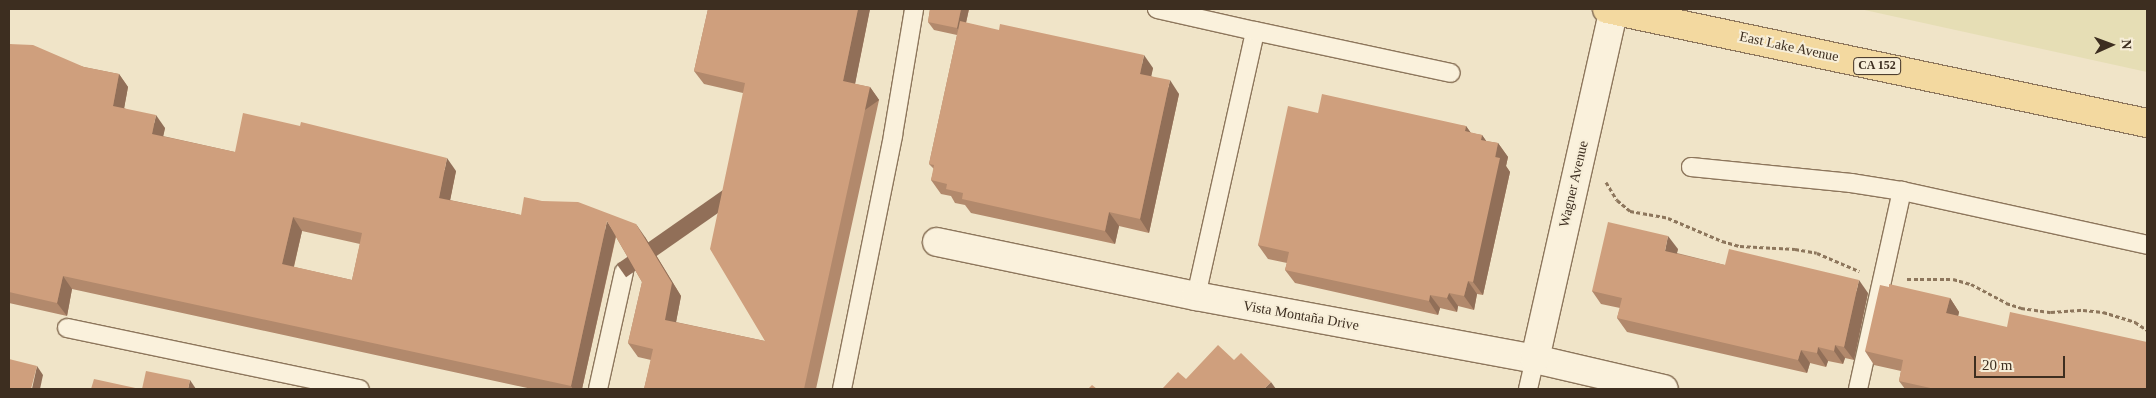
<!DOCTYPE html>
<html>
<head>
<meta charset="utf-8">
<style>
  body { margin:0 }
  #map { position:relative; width:2156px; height:398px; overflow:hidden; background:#f0e4c8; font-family:"Times New Roman",serif }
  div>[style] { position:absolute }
  .farmland>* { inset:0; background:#e6deb5 }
  .path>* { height:3px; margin-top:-1.5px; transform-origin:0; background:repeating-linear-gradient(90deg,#8d765c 0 4px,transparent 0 6.5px) }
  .roads { filter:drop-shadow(1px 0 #8d765c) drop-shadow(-1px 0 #8d765c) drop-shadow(0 1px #8d765c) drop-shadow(0 -1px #8d765c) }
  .service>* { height:18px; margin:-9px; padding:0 9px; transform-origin:9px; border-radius:9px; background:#faf1dc }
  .minor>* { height:28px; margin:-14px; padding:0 14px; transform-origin:14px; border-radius:14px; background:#faf1dc }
  .primary>* { height:28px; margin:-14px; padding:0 14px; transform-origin:14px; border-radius:14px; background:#f3d9a0 }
  .wall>* { inset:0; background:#b2896c }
  .shaded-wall>* { inset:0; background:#916f58; transform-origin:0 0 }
  .building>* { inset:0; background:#cf9f7d }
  span { translate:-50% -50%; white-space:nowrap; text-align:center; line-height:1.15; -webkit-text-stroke:4px #f7eed8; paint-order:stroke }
  .shield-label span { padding:1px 4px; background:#f7eed8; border:1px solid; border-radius:4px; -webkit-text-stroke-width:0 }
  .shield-label { font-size:12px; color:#3d2e20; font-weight:700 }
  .street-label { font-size:14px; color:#3d2e20 }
  .frame { position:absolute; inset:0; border:10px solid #3d2e20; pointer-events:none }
  .north { position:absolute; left:2086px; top:20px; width:50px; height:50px; -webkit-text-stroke:4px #f7eed8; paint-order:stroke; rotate:88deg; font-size:14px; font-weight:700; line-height:20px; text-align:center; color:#3d2e20 }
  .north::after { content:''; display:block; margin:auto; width:18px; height:22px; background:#3d2e20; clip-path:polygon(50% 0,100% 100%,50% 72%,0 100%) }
  .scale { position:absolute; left:1974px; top:356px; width:91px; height:22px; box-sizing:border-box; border:2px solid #3d2e20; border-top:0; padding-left:6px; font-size:15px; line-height:18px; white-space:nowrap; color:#3d2e20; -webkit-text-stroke:4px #f7eed8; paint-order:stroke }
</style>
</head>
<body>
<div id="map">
  <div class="farmland">
    <div style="clip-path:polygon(1860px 9px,2147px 9px,2147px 72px)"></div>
  </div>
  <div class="path">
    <div style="left:1606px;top:182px;width:21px;rotate:59deg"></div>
    <div style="left:1617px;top:200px;width:17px;rotate:40deg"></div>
    <div style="left:1630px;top:211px;width:39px;rotate:10deg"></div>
    <div style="left:1668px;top:218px;width:59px;rotate:23.1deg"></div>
    <div style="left:1722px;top:241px;width:19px;rotate:16deg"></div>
    <div style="left:1740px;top:246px;width:55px;rotate:3.1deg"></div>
    <div style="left:1795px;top:249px;width:22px;rotate:10deg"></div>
    <div style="left:1817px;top:253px;width:46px;rotate:23.2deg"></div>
    <div style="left:1907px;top:279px;width:46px"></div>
    <div style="left:1953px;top:279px;width:19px;rotate:16deg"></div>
    <div style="left:1971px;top:284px;width:40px;rotate:28deg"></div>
    <div style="left:2006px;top:303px;width:16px;rotate:18deg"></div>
    <div style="left:2021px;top:308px;width:30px;rotate:8deg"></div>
    <div style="left:2051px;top:312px;width:32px;rotate:-4deg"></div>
    <div style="left:2083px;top:310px;width:20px;rotate:6deg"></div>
    <div style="left:2103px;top:312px;width:34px;rotate:17deg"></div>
    <div style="left:2135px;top:322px;width:14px;rotate:34deg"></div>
  </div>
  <div class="roads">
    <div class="service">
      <div style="left:1157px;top:9px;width:100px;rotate:12.7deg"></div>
      <div style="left:1691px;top:167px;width:161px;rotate:5.7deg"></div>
      <div style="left:1851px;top:183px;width:52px;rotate:8.9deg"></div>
      <div style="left:1196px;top:296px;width:271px;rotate:-77.4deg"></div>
      <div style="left:1255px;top:31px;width:200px;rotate:12.1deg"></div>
      <div style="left:67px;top:328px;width:299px;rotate:11.8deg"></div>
      <div style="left:598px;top:389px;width:120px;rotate:-77.5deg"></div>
      <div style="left:842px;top:389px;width:259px;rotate:-78.6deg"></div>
      <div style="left:893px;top:135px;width:128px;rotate:-80.5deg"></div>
      <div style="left:1528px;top:389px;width:31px;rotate:-77deg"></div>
      <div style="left:1858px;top:389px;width:203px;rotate:-77.5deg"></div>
      <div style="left:1902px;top:191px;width:251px;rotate:12.4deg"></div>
    </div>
    <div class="minor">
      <div style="left:937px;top:242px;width:265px;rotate:11.8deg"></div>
      <div style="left:1196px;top:296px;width:345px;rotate:10.5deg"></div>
      <div style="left:1535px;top:359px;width:132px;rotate:13.1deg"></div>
      <div style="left:1535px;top:359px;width:359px;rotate:-77.3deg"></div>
    </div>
    <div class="primary">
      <div style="left:1607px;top:9px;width:552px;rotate:11.92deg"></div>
    </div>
  </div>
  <div class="wall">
    <div style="clip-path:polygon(evenodd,708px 9px,870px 9px,855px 84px,870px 87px,879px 100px,816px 389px,644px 389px,651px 360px,638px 357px,628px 343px,642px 282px,616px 237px,582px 389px,532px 389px,72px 289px,67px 316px,9px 303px,9px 44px,84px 67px,119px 74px,128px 87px,124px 108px,165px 128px,163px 136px,235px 152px,456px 171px,450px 200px,521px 215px,645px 237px,681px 296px,676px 322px,765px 341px,743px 93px,704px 84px,694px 71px,708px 9px,302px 231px,360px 244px,352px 280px,294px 267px,302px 231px)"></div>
    <div style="clip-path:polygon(930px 9px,969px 9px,966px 23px,1153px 68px,1151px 76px,1179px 94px,1149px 233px,1119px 226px,1115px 244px,971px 213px,965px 205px,955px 203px,951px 196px,941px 194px,931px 180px,934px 169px,929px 164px,957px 35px,934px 30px,928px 22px)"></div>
    <div style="clip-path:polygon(1318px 113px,1466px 126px,1471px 133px,1482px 135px,1486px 141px,1498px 143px,1508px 157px,1506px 166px,1510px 172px,1483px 295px,1477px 294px,1474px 310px,1458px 306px,1457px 312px,1440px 308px,1438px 315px,1295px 283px,1285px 270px,1287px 263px,1268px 259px,1258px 245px)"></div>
    <div style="clip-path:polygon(1678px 249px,1677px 253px,1725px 265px,1868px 293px,1854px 360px,1845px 358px,1843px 364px,1828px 361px,1826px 367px,1810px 363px,1807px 373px,1627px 332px,1617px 318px,1620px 308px,1601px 304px,1592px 291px)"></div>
    <div style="clip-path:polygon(1950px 298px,1959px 312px,1958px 316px,2147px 389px,1905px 389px,1899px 381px,1901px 371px,1874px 365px,1865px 351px)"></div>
  </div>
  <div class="shaded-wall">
    <div style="clip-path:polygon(858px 9px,870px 9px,853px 94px,843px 81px)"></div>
    <div style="clip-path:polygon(961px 9px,969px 9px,963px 36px,957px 28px)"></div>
    <div style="clip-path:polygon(1144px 55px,1153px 68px,1149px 87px,1140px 74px)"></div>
    <div style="clip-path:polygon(119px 74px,128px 87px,122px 120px,113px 106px)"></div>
    <div style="clip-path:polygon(1170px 80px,1179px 94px,1149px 233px,1140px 219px)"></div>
    <div style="left:870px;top:87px;width:16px;height:309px;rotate:55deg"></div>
    <div style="clip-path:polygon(156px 115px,165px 128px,161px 147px,152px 134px)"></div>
    <div style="clip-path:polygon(1466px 126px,1475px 139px,1465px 131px)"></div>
    <div style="clip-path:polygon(1482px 135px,1492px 149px,1481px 140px)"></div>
    <div style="clip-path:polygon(1498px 143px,1508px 157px,1506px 166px,1510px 172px,1483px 295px,1473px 282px)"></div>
    <div style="clip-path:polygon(447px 158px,456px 171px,448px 211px,439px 198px)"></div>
    <div style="clip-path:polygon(1109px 212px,1119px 226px,1115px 244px,1105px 231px)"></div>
    <div style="clip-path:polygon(293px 217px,302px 231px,291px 278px,282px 264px)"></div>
    <div style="clip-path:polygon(607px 221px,616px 235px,582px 389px,573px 389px,571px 386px)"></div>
    <div style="clip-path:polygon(636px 224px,645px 237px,681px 296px,674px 333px,665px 320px)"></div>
    <div style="clip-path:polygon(1668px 236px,1678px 249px,1674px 264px,1665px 251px)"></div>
    <div style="clip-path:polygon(63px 276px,72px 289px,67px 316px,57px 303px)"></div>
    <div style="clip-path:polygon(1859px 280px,1868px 293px,1854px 360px,1844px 347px)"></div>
    <div style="clip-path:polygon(1468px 281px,1477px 294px,1474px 310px,1464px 296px)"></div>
    <div style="clip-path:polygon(1449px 293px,1458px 306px,1457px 312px,1447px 298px)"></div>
    <div style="clip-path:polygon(1430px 295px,1440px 308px,1438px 315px,1429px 301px)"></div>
    <div style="clip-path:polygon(1950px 298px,1959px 312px,1956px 326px,1946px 313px)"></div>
    <div style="clip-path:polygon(1835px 345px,1845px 358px,1843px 364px,1834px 351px)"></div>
    <div style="clip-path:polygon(1818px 347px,1828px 361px,1826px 367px,1817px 353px)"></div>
    <div style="clip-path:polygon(1801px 350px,1810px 363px,1807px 373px,1798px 360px)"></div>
    <div style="clip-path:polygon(37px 366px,43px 375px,40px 389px,32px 389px)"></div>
    <div style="clip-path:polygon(190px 380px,196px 389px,188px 389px)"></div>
    <div style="clip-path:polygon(1271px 382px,1276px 389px,1264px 389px)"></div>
  </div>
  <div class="building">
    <div style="clip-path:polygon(evenodd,708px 9px,858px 9px,843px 81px,870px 87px,804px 389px,644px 389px,653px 349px,628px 343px,642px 282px,607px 221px,571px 386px,63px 276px,57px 303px,9px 292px,9px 44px,33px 45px,84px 67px,119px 74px,113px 106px,156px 115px,152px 134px,235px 152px,243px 113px,300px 126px,301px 122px,447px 158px,439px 198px,521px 215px,524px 197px,542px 201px,578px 202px,636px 224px,672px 283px,665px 320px,765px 341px,710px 249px,745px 83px,694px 71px,708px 9px,293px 217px,362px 233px,352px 280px,282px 264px,293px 217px)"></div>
    <div style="clip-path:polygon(930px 9px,961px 9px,957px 28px,928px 22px)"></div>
    <div style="clip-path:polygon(960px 21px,999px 30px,1000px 24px,1144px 55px,1140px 74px,1170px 80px,1140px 219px,1109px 212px,1105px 231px,962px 199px,963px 193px,946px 189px,947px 184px,931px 180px,934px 165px,929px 164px)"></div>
    <div style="clip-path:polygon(1322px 94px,1466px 126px,1465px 131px,1482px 135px,1481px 140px,1498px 143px,1495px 157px,1500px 158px,1473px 282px,1468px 281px,1464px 296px,1449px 293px,1447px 298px,1430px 295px,1429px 301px,1285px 270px,1289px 252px,1258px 245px,1288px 106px,1318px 113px)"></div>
    <div style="clip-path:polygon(1608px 222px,1668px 236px,1665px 251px,1725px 265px,1729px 249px,1859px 280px,1844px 347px,1835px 345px,1834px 351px,1818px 347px,1817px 353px,1801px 350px,1798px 360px,1617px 318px,1622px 298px,1592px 291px)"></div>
    <div style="clip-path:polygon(1889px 284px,1950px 298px,1946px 313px,2007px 327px,2010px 312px,2147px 342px,2147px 389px,1935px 389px,1899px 381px,1903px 360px,1865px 351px,1880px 285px,1889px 287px)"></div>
    <div style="clip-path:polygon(1218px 345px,1234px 360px,1241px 353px,1271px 382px,1264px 389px,1162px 389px,1178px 372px,1186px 379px)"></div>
    <div style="clip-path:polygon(9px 359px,37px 366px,31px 389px,32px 389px,9px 389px)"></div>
    <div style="clip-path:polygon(146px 371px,190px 380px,188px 389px,142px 389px)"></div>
    <div style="clip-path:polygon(94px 379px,140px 389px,91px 389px)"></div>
    <div style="clip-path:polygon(1092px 385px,1097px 389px,1088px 389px)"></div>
  </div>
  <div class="shield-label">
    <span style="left:1877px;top:66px">CA 152</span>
  </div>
  <div class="street-label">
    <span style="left:1789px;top:47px;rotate:12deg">East Lake Avenue</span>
    <span style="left:1574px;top:184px;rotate:-77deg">Wagner Avenue</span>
    <span style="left:1301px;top:316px;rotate:10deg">Vista Montaña Drive</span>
  </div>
  <div class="frame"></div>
  <div class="north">N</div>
  <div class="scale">20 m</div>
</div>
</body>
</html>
